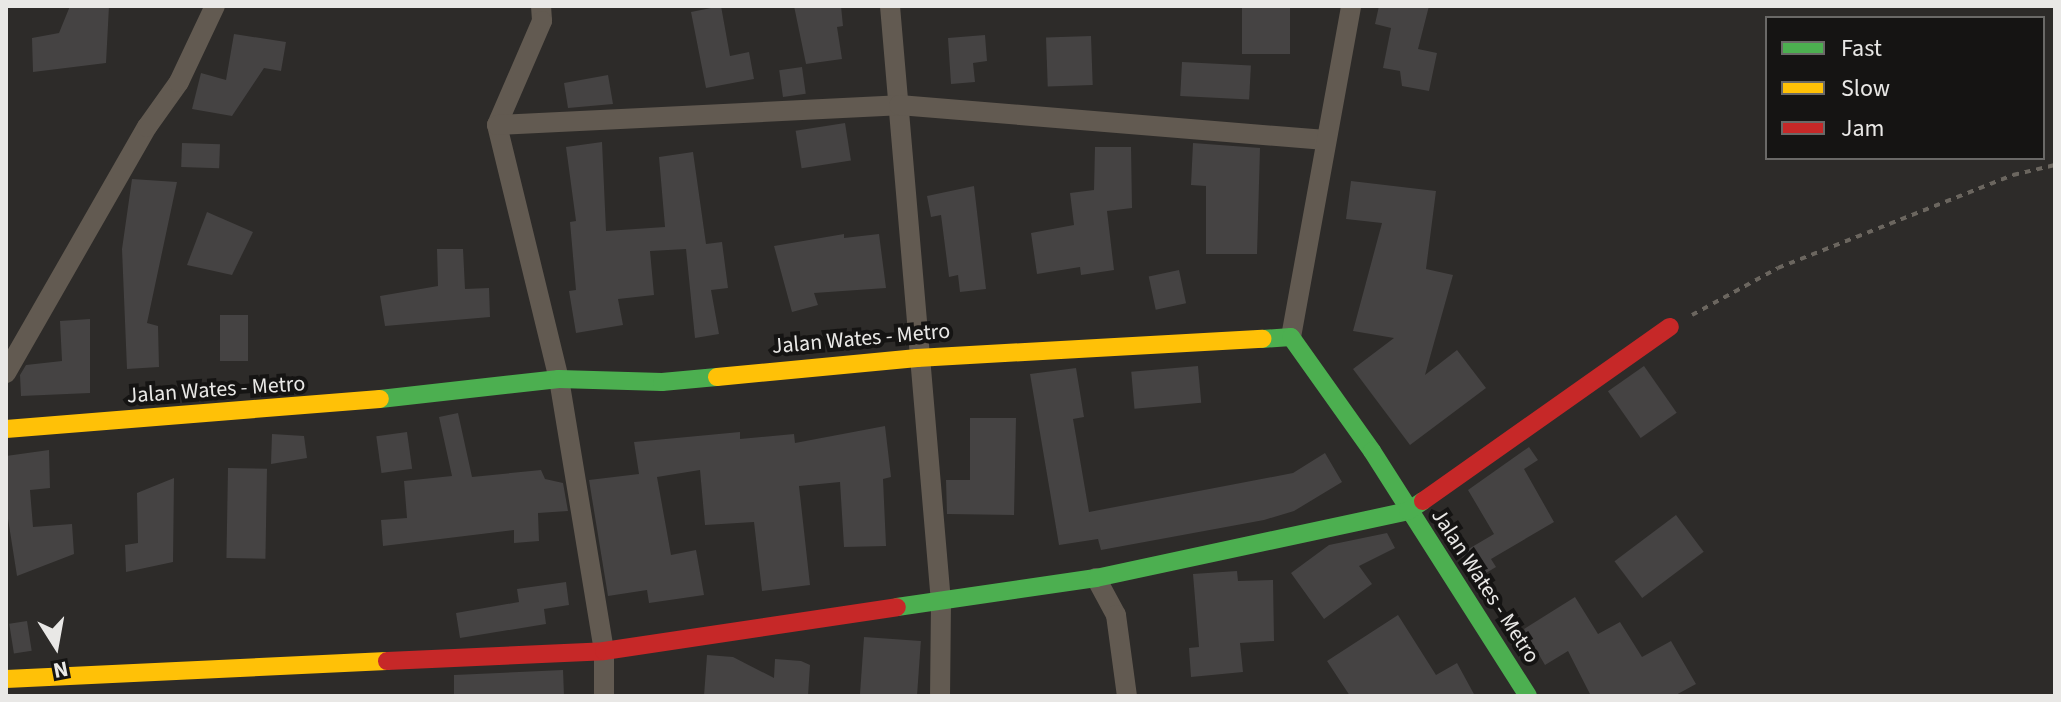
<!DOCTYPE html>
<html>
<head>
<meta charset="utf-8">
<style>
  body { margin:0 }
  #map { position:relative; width:2061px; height:702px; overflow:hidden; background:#2d2b29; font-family:"Source Sans 3",sans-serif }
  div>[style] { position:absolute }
  .building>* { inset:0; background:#454343; transform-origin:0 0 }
  .path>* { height:4px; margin-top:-2px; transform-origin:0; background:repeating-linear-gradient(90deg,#6b665f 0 6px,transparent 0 12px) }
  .street>* { height:20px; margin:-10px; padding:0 10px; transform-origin:10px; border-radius:10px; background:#625a51 }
  .fast>* { height:18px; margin:-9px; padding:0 9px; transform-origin:9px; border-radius:9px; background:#4caf50 }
  .slow>* { height:18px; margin:-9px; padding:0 9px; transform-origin:9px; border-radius:9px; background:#ffc107 }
  .jam>* { height:18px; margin:-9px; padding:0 9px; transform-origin:9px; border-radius:9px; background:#c62828 }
  span { translate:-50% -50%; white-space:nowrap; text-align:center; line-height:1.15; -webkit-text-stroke:8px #151413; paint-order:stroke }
  .street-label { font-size:22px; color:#e9e8e6 }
  .frame { position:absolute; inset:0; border:8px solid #e9e8e6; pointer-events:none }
  .legend { position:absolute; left:1765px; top:16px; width:280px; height:144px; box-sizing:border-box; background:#151413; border:2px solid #6a6967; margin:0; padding:10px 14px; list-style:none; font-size:24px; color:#e9e8e6 }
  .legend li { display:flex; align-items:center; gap:16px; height:40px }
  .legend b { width:40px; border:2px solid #6a6967 }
  .north { position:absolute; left:16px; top:606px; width:80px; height:80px; -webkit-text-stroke:6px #151413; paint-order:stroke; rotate:169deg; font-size:22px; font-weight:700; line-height:32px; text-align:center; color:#e9e8e6 }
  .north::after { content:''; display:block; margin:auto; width:28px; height:36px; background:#e9e8e6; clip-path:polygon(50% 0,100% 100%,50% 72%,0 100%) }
</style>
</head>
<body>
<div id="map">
  <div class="building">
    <div style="clip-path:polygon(70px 6px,109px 6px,106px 63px,33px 72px,32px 38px,59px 33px)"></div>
    <div style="clip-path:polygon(721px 6px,730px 56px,749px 52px,754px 79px,706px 88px,691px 12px)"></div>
    <div style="clip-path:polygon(794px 6px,841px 6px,843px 26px,837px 27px,842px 59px,806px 64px)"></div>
    <div style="left:1242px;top:6px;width:48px;height:48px"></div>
    <div style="clip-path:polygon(1379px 6px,1429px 6px,1418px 49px,1437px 53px,1429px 91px,1402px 86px,1400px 71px,1383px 68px,1391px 28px,1375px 24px)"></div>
    <div style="clip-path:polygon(234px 34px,286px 42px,281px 71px,264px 68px,232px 116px,192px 109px,201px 73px,226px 80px)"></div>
    <div style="clip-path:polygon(985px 35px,987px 61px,973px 63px,975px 82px,951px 84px,948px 38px)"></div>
    <div style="left:1091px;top:36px;width:49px;height:45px;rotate:88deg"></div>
    <div style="left:1182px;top:62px;width:69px;height:34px;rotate:3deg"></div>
    <div style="left:802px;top:67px;width:27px;height:23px;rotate:82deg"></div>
    <div style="clip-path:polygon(608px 75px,613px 104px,568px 108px,564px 83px)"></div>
    <div style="left:845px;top:123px;width:38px;height:50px;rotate:81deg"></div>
    <div style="clip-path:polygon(602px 142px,606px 231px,665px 227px,659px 157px,693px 152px,706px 244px,722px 242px,728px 288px,711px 290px,719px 334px,695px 338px,686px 249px,650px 251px,654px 295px,618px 299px,623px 325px,576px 333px,569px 291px,576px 290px,570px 222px,576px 221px,566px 147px)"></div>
    <div style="left:182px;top:143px;width:38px;height:24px;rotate:2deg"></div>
    <div style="clip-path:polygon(1193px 143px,1260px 148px,1257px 254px,1206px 254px,1206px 186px,1191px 185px)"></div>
    <div style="clip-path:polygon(1095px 147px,1131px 147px,1132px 208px,1107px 211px,1114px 270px,1081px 275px,1080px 267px,1037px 274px,1031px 233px,1074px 225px,1070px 193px,1094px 190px)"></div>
    <div style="clip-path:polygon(132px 179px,177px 182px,147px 323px,158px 326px,159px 367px,127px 369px,122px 249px)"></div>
    <div style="clip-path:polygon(1351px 181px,1436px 191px,1426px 269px,1453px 275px,1425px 375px,1457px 350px,1486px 388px,1410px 445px,1353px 369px,1394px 338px,1353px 331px,1382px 223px,1346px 219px)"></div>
    <div style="clip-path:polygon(974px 186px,986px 289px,960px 292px,958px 275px,949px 277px,941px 215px,931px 217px,927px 196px)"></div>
    <div style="clip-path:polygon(207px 212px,253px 232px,232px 275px,187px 265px)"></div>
    <div style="clip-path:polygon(844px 234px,844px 238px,879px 234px,886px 288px,814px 293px,818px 305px,792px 312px,774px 246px)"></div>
    <div style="clip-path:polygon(437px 249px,463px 249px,465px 289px,489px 288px,490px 317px,385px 326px,380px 296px,438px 286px)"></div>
    <div style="left:1179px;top:270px;width:34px;height:31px;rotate:78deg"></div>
    <div style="left:220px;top:315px;width:28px;height:46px"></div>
    <div style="clip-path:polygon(90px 319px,90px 393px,21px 396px,20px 375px,26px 365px,62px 361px,60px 321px)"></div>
    <div style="left:1198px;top:366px;width:37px;height:67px;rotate:85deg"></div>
    <div style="left:1644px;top:366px;width:57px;height:44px;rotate:55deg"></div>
    <div style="clip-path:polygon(1076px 368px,1084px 417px,1073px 419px,1089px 512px,1293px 473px,1325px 453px,1342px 482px,1294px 511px,1264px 520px,1101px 550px,1098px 539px,1059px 545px,1030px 374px)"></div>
    <div style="clip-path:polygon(458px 413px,472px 477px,541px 470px,545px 479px,563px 483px,568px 511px,538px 513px,539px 541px,514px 543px,514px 530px,383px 546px,381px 520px,407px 518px,404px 481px,452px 476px,439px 417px)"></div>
    <div style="clip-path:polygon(970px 418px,1016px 418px,1014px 515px,947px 514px,946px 480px,970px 480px)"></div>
    <div style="clip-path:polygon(885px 426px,891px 477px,883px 479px,886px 546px,844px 547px,840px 482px,799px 486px,810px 585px,762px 591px,754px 522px,705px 525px,700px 470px,657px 477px,671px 555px,696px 550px,704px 595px,649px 603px,647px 590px,608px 596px,589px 480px,639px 474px,634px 442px,740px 432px,740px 439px,794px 434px,795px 443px)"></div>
    <div style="left:407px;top:432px;width:37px;height:31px;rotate:82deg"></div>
    <div style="clip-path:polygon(272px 434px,304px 436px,307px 458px,271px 464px)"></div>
    <div style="clip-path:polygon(1529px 447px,1538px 460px,1524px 469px,1554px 522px,1491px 559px,1496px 567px,1476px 579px,1460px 554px,1494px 534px,1468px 490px)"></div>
    <div style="clip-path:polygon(49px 450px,50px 488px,30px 490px,33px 527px,72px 524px,74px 554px,17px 576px,6px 506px,6px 456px)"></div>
    <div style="left:228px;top:468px;width:39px;height:90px;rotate:1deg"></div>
    <div style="clip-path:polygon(174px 478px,173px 562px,126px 572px,125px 545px,138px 543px,137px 493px)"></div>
    <div style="left:1676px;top:515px;width:46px;height:77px;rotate:53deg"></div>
    <div style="clip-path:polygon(1387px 533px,1395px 548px,1359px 566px,1372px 584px,1324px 619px,1291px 573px,1329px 545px)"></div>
    <div style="clip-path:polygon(1237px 571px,1238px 581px,1273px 580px,1274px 641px,1240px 643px,1243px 672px,1191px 677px,1189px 648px,1199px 647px,1193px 574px)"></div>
    <div style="clip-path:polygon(566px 582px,569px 605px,544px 609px,546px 624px,460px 638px,456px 613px,519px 602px,517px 589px)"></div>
    <div style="clip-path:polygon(1575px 597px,1598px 634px,1620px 622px,1642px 657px,1671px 641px,1696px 684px,1674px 696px,1591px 696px,1568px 651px,1545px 665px,1524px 629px)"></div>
    <div style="clip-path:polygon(1398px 615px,1436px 675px,1457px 663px,1475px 696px,1350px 696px,1327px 661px)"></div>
    <div style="left:27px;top:621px;width:30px;height:18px;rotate:81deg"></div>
    <div style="left:864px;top:637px;width:57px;height:59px;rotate:4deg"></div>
    <div style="clip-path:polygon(707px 655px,733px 657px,774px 678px,775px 659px,801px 661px,810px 665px,808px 696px,704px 696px)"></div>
    <div style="clip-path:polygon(563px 670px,564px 696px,454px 696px,454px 675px)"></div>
  </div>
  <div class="path">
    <div style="left:1692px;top:315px;width:98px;rotate:-28.7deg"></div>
    <div style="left:1778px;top:268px;width:253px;rotate:-21.6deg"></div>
    <div style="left:2013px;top:175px;width:43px;rotate:-13.4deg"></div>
  </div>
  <div class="street">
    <div style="left:541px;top:6px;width:15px;rotate:86deg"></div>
    <div style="left:542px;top:21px;width:113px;rotate:113.4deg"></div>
    <div style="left:497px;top:125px;width:261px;rotate:76.3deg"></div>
    <div style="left:559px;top:379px;width:276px;rotate:80.6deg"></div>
    <div style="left:604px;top:651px;width:45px;rotate:90deg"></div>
    <div style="left:890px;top:6px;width:598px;rotate:85.11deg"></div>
    <div style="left:941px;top:602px;width:94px;rotate:90.6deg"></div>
    <div style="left:497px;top:125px;width:402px;rotate:-2.8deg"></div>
    <div style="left:899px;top:105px;width:425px;rotate:4.7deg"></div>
    <div style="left:1291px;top:337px;width:336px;rotate:-79.7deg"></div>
    <div style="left:6px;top:373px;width:284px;rotate:-60.2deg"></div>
    <div style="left:147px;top:127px;width:55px;rotate:-54.6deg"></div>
    <div style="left:179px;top:82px;width:84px;rotate:-64.7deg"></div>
    <div style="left:1096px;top:578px;width:42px;rotate:61.6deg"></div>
    <div style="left:1116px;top:615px;width:82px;rotate:82.3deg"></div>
  </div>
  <div class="fast">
    <div style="left:1262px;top:339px;width:29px;rotate:-4deg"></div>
    <div style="left:1291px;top:337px;width:140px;rotate:54.6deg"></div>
    <div style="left:1372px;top:451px;width:290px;rotate:57.5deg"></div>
    <div style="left:380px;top:399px;width:180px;rotate:-6.4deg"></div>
    <div style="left:559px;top:379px;width:103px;rotate:1.7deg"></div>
    <div style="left:662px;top:382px;width:55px;rotate:-5.2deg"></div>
    <div style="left:897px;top:607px;width:201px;rotate:-8.3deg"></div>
    <div style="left:1096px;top:578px;width:319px;rotate:-12.1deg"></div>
    <div style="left:1408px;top:511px;width:18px;rotate:-34deg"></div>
  </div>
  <div class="slow">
    <div style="left:717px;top:377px;width:201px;rotate:-5.4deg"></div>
    <div style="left:917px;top:358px;width:346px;rotate:-3.2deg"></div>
    <div style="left:6px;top:429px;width:375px;rotate:-4.6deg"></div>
    <div style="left:6px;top:679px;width:381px;rotate:-2.7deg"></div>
  </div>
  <div class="jam">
    <div style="left:1423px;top:501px;width:302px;rotate:-35.2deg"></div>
    <div style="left:387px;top:661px;width:217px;rotate:-2.6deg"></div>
    <div style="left:604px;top:651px;width:296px;rotate:-8.5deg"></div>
  </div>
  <div class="street-label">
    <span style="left:861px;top:339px;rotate:-5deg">Jalan Wates - Metro</span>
    <span style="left:216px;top:390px;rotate:-4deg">Jalan Wates - Metro</span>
    <span style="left:1485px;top:586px;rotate:57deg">Jalan Wates - Metro</span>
  </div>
  <div class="frame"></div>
  <ul class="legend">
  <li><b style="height:10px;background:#4caf50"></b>Fast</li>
  <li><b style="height:10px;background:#ffc107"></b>Slow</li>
  <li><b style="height:10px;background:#c62828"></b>Jam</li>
  </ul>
  <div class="north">N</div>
</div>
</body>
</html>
